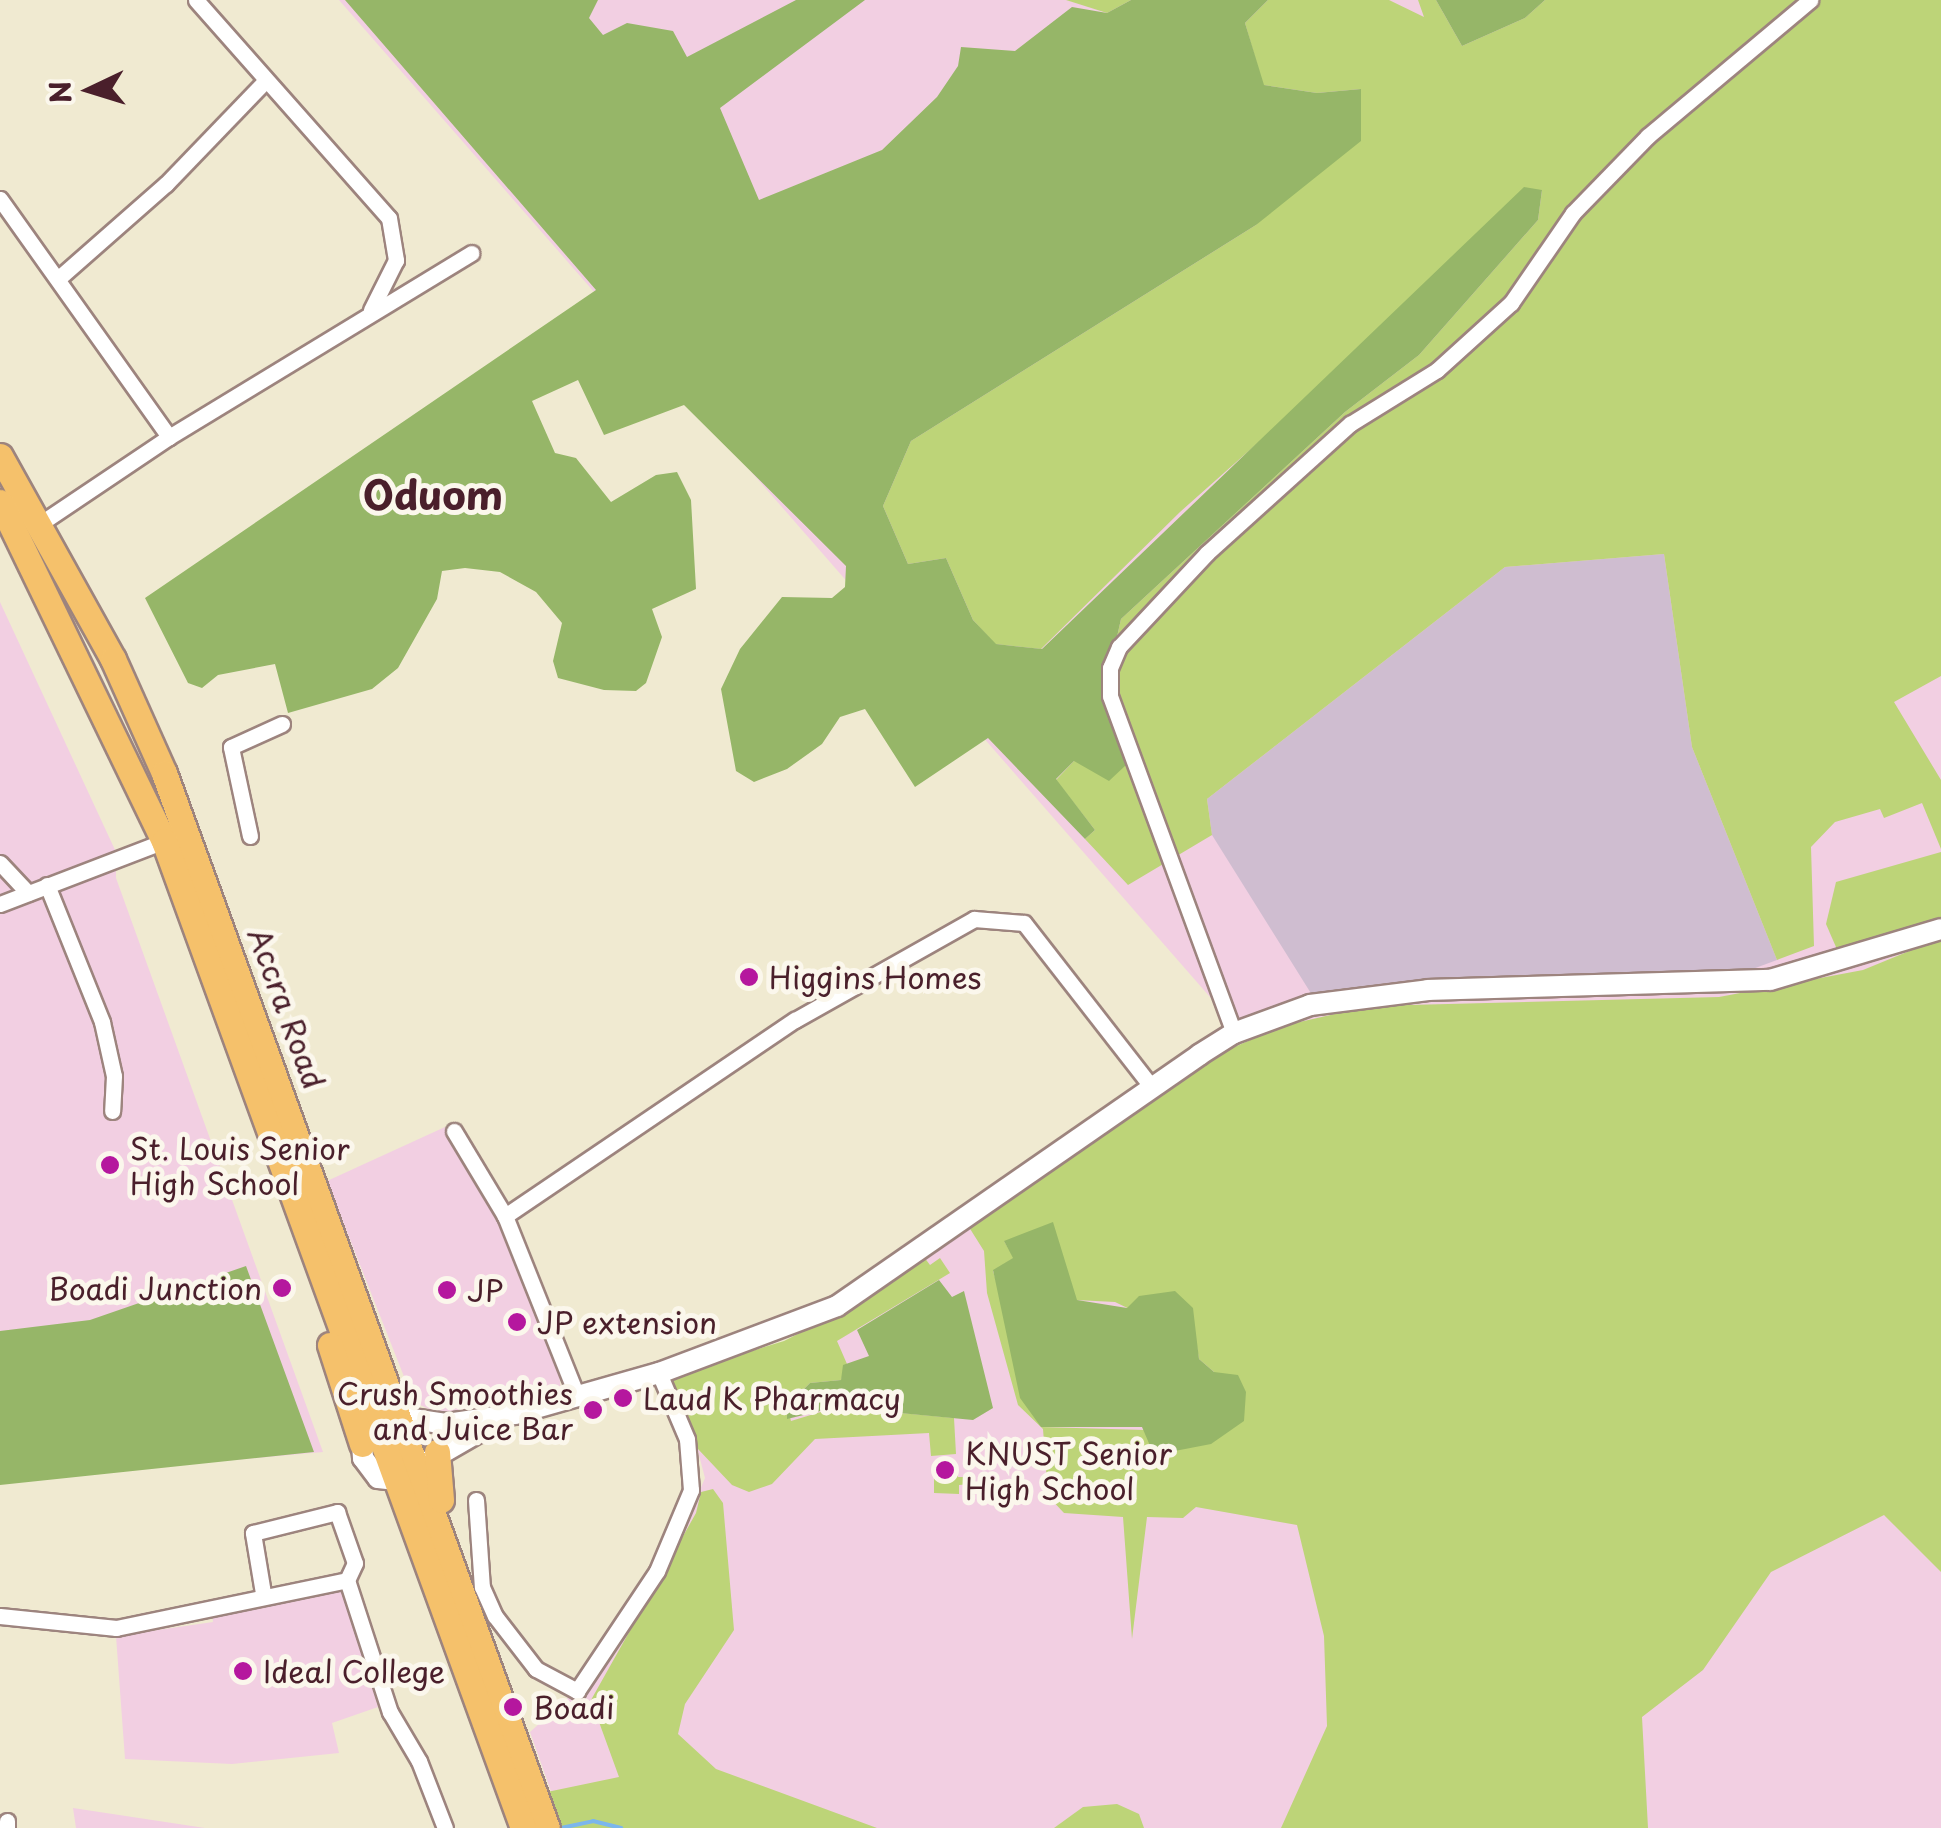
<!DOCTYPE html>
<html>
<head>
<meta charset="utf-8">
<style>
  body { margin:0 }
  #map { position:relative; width:1941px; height:1828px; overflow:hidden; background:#f0ead1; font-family:"Playpen Sans",sans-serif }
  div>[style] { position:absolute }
  .built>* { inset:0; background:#f2cfe2 }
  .industrial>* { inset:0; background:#cfbdd0 }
  .green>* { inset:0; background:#bdd478 }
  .forest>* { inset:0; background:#96b668 }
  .stream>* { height:4px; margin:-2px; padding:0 2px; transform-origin:2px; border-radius:2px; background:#7bb6ec }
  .roads { filter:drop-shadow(2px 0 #9d847e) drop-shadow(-2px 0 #9d847e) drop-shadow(0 2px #9d847e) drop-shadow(0 -2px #9d847e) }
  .minor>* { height:15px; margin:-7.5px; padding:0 7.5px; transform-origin:7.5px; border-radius:7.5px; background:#fff }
  .tertiary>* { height:20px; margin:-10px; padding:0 10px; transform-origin:10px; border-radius:10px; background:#fff }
  .trunk>* { height:25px; margin:-12.5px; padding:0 12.5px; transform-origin:12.5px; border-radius:12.5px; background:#f5c16b }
  .dots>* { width:28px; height:28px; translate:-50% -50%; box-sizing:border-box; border:5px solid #fbf7ec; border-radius:50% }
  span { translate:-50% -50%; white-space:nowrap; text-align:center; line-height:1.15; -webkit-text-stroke:10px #fbf7ec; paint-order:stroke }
  .poi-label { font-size:30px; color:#4a1f2b }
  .left { translate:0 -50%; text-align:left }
  .right { translate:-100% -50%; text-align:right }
  .street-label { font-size:30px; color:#4a1f2b }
  .district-label { font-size:40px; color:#4a1f2b; font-weight:700 }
  .north { position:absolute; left:40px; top:40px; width:100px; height:100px; -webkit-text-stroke:8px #fbf7ec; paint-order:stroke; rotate:266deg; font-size:28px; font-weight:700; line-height:40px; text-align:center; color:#4a1f2b }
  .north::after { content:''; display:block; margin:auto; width:35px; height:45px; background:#4a1f2b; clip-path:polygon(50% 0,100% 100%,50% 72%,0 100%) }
</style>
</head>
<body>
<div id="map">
  <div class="built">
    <div style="clip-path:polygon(339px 0,1941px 0,1941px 1828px,564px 1828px,530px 1732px,614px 1656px,679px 1540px,705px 1478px,685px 1402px,873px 1301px,982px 1213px,1251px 1044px)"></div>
    <div style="clip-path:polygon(0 602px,116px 852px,116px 878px,323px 1452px,0 1481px)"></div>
    <div style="clip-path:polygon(445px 1127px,495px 1210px,557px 1358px,561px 1390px,480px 1413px,437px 1413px,414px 1402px,327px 1181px)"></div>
    <div style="clip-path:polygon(342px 1580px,378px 1707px,332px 1723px,339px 1753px,232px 1764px,125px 1759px,116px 1636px,213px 1622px,212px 1612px)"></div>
    <div style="clip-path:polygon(73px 1808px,205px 1828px,76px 1828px)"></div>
  </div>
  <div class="industrial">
    <div style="clip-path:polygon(1664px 554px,1692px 747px,1777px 960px,1750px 970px,1387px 983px,1312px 995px,1212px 835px,1207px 799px,1505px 567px)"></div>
  </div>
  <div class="green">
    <div style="clip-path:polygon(1066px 0,1131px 0,1107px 13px)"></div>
    <div style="clip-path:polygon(1268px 0,1389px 0,1424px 17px,1418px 0,1436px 0,1462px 46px,1525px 18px,1545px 0,1941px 0,1941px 676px,1894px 702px,1941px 780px,1941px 849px,1922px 803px,1884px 818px,1880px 809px,1835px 822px,1811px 847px,1814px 946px,1777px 960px,1692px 747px,1664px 554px,1505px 567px,1207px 799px,1212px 835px,1128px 885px,1085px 839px,1095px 830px,1056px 780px,1074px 761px,1126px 765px,1103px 699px,1121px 619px,1345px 412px,1419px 355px,1538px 220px,1542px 190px,1180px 512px,1041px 649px,995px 644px,973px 620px,946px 558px,908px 564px,883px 506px,911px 441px,1256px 225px,1361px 89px,1317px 93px,1263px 85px,1245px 23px)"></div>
    <div style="clip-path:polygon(1941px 852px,1941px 920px,1839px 954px,1826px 924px,1836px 882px)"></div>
    <div style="clip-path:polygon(evenodd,1941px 938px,1941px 1572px,1884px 1515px,1771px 1572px,1703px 1670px,1642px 1717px,1648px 1828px,1281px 1828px,1327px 1726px,1324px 1636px,1297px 1525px,1196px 1507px,1183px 1518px,1147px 1517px,1132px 1639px,1123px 1517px,1064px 1513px,1048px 1496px,1043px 1429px,1018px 1405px,987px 1293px,984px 1251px,967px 1224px,1223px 1052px,1282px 1026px,1370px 1006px,1719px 997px,1863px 970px,1941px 938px,1004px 1241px,1076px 1300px,1115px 1302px,1196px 1341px,1199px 1359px,1214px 1372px,1146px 1430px,1041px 1427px,993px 1271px,1014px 1258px,1004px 1241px)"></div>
    <div style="clip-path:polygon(924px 1257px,930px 1265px,940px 1258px,950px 1273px,837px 1341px,847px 1364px,841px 1380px,810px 1383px,787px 1406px,791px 1421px,837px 1407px,954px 1418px,956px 1454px,931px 1456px,929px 1433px,815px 1439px,772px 1484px,749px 1492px,732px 1485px,698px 1449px,683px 1398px,670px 1390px,667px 1377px,784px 1341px,855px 1305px)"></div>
    <div style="clip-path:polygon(957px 1470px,958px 1477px,971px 1477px,971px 1484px,959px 1485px,959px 1494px,934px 1493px,934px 1472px)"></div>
    <div style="clip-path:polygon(713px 1489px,723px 1503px,734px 1630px,685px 1704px,678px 1734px,716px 1769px,877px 1828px,558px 1828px,547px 1792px,619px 1777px,591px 1700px,696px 1513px,701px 1492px)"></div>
    <div style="clip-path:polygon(1117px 1804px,1139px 1814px,1144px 1828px,1054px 1828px,1083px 1807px)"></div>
  </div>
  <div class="forest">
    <div style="clip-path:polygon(345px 0,598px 0,589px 18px,603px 35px,627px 23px,673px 31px,687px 57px,796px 0,865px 0,720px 108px,759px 200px,882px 150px,937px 97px,958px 66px,961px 47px,1015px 51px,1072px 7px,1107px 13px,1131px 0,1268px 0,1245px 23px,1264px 85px,1317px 93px,1361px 89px,1361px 141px,1256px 225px,911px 441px,883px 506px,908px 564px,946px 558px,973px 620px,996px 644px,1042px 649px,1524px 187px,1542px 190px,1538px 220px,1419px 355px,1345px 412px,1121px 619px,1103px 699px,1126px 765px,1109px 781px,1074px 761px,1056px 779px,1095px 830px,1085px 839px,988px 738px,915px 787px,865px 709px,840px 717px,822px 744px,787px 769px,754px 782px,736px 771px,721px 689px,740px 649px,782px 597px,832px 598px,845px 587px,846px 566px,684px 405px,604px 435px,578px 380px,532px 401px,555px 453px,576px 458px,611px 502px,656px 475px,677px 472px,691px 500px,696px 589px,652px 609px,662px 637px,646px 683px,636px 691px,604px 690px,558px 678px,553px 661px,562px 623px,536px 592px,500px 572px,465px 568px,442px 571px,437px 599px,398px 668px,372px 689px,288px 713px,275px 664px,218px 675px,202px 688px,188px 683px,145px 598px,596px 290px)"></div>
    <div style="clip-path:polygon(1436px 0,1545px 0,1525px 18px,1462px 46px)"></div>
    <div style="clip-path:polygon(1053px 1222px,1077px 1300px,1127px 1308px,1139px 1296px,1175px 1291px,1193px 1308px,1199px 1359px,1214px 1372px,1238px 1375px,1246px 1392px,1244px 1421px,1211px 1444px,1154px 1455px,1142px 1427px,1041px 1427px,1020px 1398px,993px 1270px,1013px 1258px,1004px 1241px)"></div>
    <div style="clip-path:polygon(246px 1266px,314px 1452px,0 1485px,0 1331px,90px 1320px)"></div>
    <div style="clip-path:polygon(939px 1280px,952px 1297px,964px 1291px,993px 1408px,973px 1420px,837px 1407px,787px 1419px,787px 1406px,810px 1383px,841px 1380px,843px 1365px,869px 1356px,857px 1330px)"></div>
  </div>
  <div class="stream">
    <div style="left:561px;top:1828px;width:33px;rotate:-12deg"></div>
    <div style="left:593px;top:1821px;width:29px;rotate:14deg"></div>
  </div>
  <div class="roads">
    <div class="minor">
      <div style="left:196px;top:0;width:291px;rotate:48.5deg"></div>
      <div style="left:389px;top:218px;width:43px;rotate:80.5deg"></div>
      <div style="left:396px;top:260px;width:56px;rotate:116.6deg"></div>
      <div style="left:0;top:199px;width:292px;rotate:54.6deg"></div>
      <div style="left:60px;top:277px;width:141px;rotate:-41.3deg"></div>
      <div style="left:166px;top:184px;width:144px;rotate:-46.1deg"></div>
      <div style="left:41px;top:523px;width:154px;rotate:-33.9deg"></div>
      <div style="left:169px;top:437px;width:354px;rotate:-31.3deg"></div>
      <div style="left:250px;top:836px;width:91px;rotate:-102.1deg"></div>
      <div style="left:231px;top:747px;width:56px;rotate:-24.3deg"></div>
      <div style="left:0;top:863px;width:41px;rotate:47deg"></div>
      <div style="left:47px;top:885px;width:148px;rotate:68.1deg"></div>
      <div style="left:102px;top:1022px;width:55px;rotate:77.5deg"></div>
      <div style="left:114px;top:1076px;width:35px;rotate:93deg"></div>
      <div style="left:0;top:904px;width:176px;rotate:-21deg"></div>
      <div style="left:1234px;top:1033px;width:359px;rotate:-110.2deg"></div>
      <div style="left:1110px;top:696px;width:28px;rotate:-90deg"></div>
      <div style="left:1110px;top:668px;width:23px;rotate:-67deg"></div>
      <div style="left:1119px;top:647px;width:129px;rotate:-46.9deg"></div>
      <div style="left:1207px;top:553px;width:193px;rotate:-42.1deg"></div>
      <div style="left:1350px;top:424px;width:102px;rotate:-31.8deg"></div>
      <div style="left:1437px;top:370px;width:100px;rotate:-42.2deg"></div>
      <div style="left:1511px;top:303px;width:109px;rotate:-55.4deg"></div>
      <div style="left:1573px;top:213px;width:107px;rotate:-45.8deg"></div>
      <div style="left:1648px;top:136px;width:212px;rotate:-40deg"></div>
      <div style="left:454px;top:1131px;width:99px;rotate:59deg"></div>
      <div style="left:505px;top:1216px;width:194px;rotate:68.2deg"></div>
      <div style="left:505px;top:1216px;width:350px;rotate:-34.1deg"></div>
      <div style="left:795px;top:1020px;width:206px;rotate:-29.4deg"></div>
      <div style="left:974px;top:919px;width:50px;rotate:4.6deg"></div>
      <div style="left:1024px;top:923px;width:207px;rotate:52.1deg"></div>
      <div style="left:476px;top:1500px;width:87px;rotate:86.1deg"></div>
      <div style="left:482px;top:1587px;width:32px;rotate:66deg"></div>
      <div style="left:495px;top:1616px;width:67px;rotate:52.3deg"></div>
      <div style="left:536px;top:1669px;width:47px;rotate:28.2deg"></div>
      <div style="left:577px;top:1691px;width:144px;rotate:-56.3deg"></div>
      <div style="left:657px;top:1571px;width:88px;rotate:-67.2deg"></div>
      <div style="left:691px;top:1490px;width:51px;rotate:-94.5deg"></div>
      <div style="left:687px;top:1439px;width:72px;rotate:-113deg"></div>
      <div style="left:347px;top:1580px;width:139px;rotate:72deg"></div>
      <div style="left:390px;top:1712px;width:57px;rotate:59.4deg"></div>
      <div style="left:419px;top:1761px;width:72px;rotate:68.8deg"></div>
      <div style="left:263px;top:1593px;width:61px;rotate:-99.5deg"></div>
      <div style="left:253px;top:1533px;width:87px;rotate:-14deg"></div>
      <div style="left:337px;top:1512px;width:54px;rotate:70.6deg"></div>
      <div style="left:355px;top:1563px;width:19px;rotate:115deg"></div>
      <div style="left:0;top:1616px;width:117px;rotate:5.9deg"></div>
      <div style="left:116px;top:1628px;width:236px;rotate:-11.7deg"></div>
      <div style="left:7px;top:1821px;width:7px;rotate:90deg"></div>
    </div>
    <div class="tertiary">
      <div style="left:508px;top:1415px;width:129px;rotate:149.9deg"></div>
      <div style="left:396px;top:1480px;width:18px;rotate:-174deg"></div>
      <div style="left:378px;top:1478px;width:25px;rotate:-127deg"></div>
      <div style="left:363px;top:1458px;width:14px;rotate:-94deg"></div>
      <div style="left:362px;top:1444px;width:24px;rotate:-55deg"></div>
      <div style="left:376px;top:1424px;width:24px;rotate:-17deg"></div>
      <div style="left:399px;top:1417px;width:49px;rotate:8.3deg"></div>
      <div style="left:447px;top:1424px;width:69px;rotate:-8.4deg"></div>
      <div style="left:515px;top:1414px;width:150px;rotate:-15.9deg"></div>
      <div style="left:659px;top:1373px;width:190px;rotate:-20.6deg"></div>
      <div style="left:837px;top:1306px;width:441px;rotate:-34.7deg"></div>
      <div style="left:1199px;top:1055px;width:41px;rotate:-32.2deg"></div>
      <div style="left:1234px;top:1033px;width:81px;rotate:-20.2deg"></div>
      <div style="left:1310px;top:1005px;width:119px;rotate:-7.2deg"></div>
      <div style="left:1428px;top:990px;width:342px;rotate:-1.7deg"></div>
      <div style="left:1770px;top:980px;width:178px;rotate:-16.6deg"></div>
    </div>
    <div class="trunk">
      <div style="left:0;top:456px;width:232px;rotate:60.9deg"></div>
      <div style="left:113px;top:659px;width:125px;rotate:65.9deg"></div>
      <div style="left:164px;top:773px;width:1122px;rotate:70.05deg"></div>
      <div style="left:0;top:502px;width:377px;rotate:64.2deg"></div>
      <div style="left:164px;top:841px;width:1050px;rotate:70.01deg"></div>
      <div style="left:330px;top:1345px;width:104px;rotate:72.1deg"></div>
      <div style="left:437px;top:1452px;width:48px;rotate:85.2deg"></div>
    </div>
  </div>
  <div class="dots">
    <div style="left:749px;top:977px;background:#b5179e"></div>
    <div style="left:110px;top:1165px;background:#b5179e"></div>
    <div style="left:282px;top:1288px;background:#b5179e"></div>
    <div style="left:447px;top:1290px;background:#b5179e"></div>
    <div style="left:517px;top:1322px;background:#b5179e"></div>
    <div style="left:623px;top:1398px;background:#b5179e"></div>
    <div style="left:593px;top:1410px;background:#b5179e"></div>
    <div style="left:945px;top:1470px;background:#b5179e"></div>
    <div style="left:243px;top:1671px;background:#b5179e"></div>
    <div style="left:513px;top:1707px;background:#b5179e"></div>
  </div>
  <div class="poi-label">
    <span class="left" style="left:769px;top:977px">Higgins Homes</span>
    <span class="left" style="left:130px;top:1165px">St. Louis Senior<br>High School</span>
    <span class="right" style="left:262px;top:1288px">Boadi Junction</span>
    <span class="left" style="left:467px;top:1290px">JP</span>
    <span class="left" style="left:537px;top:1322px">JP extension</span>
    <span class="right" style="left:573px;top:1410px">Crush Smoothies<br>and Juice Bar</span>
    <span class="left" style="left:643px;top:1398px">Laud K Pharmacy</span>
    <span class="left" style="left:965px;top:1470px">KNUST Senior<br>High School</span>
    <span class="left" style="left:263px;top:1671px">Ideal College</span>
    <span class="left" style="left:533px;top:1707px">Boadi</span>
  </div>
  <div class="street-label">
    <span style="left:287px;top:1008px;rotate:70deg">Accra Road</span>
  </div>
  <div class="district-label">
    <span style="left:433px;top:494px">Oduom</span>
  </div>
  <div class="north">N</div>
</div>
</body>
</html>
